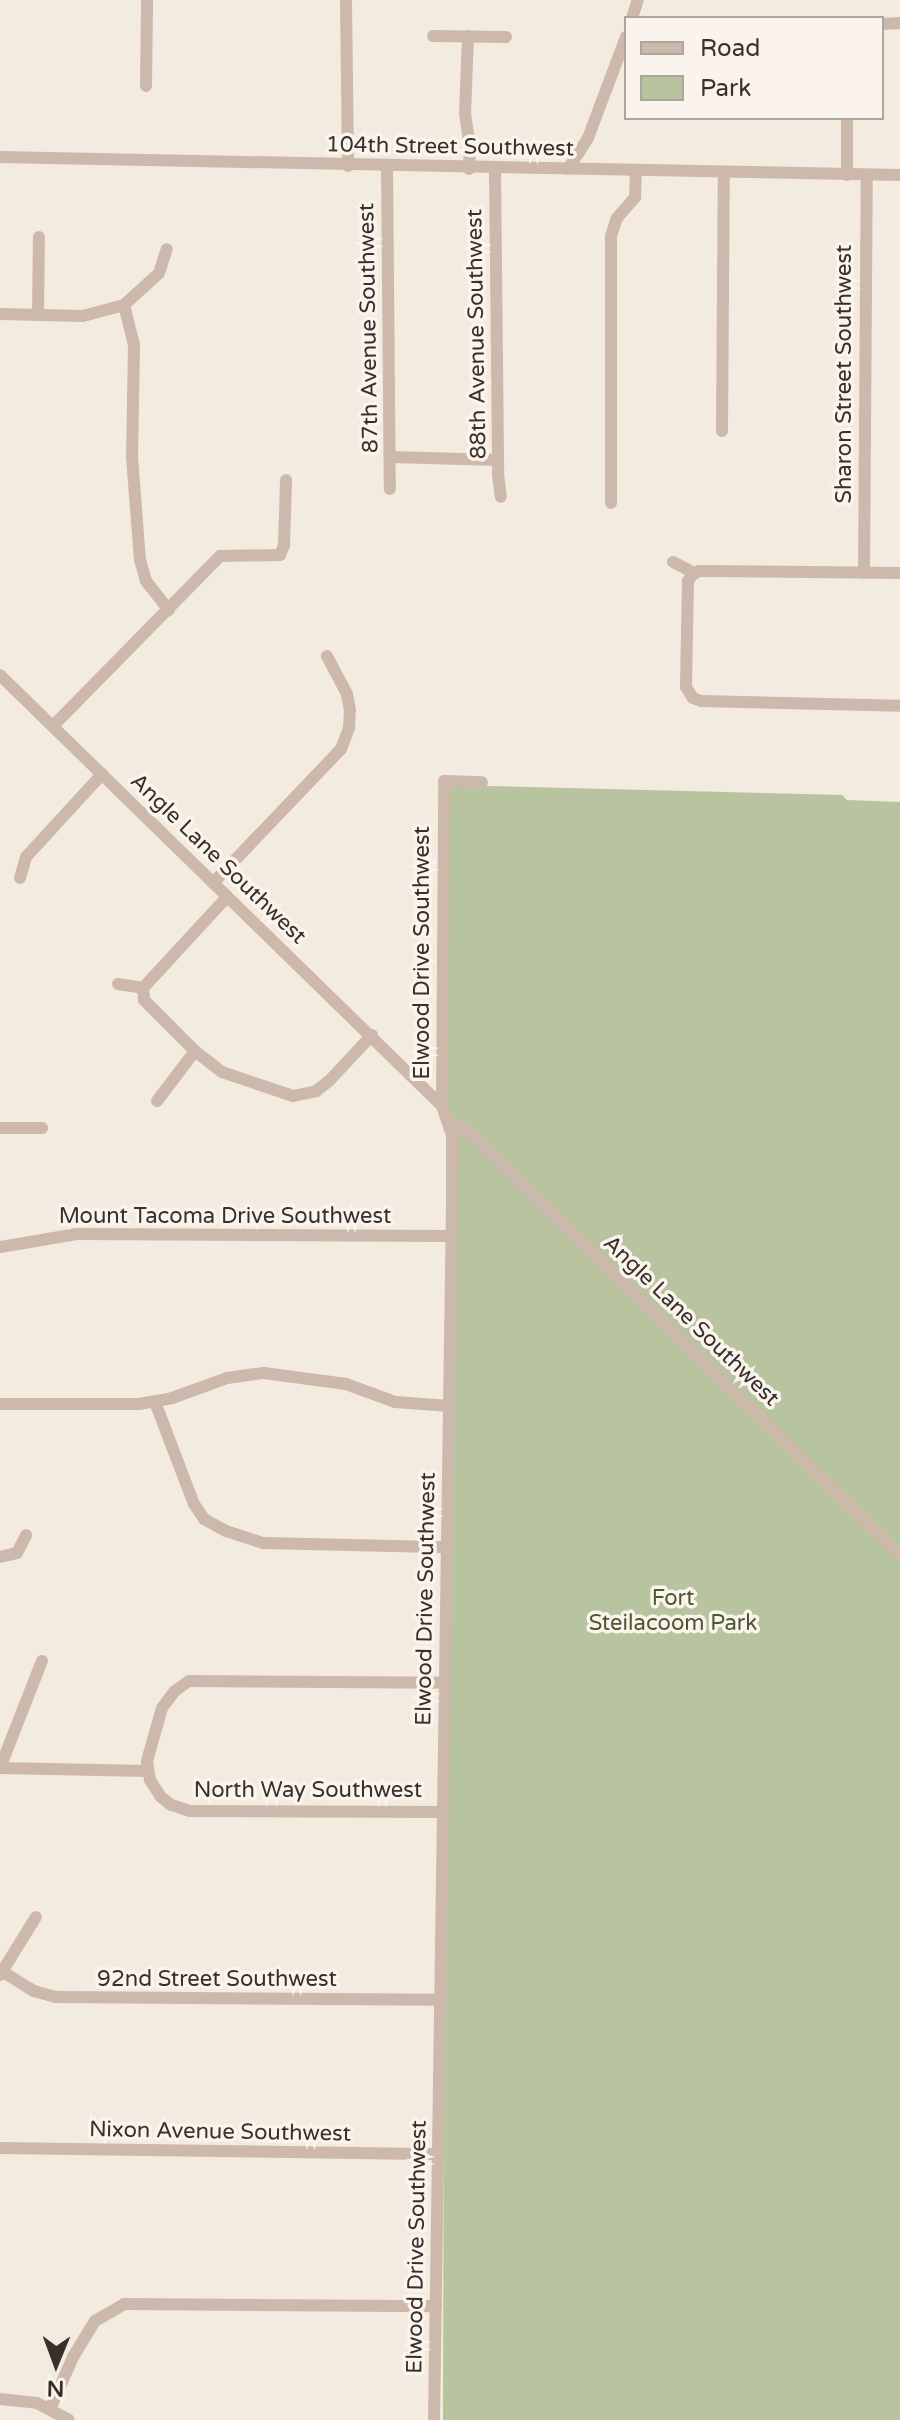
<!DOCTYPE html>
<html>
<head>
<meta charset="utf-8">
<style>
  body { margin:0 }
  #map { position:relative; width:900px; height:2420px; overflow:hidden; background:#f3eae0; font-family:"Varela Round",sans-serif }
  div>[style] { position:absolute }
  .green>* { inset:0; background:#b8c3a0 }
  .minor>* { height:12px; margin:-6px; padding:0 6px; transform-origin:6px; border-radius:6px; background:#ccb9ac }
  span { translate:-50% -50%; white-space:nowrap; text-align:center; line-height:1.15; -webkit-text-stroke:7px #faf4ed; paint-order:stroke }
  .street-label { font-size:22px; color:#3a2f2b }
  .park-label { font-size:22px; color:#4a582e }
  .legend { position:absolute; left:624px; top:16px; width:260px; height:104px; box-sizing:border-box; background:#faf4ed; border:2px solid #ada59f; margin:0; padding:10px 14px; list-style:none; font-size:24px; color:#3a2f2b }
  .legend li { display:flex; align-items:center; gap:16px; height:40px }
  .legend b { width:40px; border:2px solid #ada59f }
  .north { position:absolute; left:16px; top:2324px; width:80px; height:80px; -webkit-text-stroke:6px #faf4ed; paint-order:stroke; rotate:181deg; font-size:22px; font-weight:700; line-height:32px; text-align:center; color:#3a2f2b }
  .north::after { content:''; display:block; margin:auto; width:28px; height:36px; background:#3a2f2b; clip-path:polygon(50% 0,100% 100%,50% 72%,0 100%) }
</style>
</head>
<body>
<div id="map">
  <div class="green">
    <div style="clip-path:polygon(447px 785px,842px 795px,847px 800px,900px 802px,900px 2420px,443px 2420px)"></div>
  </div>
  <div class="minor">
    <div style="left:346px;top:0;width:166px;rotate:89.3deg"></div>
    <div style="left:632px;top:18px;width:19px;rotate:-72deg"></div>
    <div style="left:882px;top:24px;width:18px;rotate:-3deg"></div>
    <div style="left:433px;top:36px;width:73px;rotate:0.8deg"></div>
    <div style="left:468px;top:36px;width:77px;rotate:92.2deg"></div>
    <div style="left:465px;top:113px;width:35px;rotate:82deg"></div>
    <div style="left:470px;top:148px;width:21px;rotate:93deg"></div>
    <div style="left:146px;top:86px;width:86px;rotate:-89.3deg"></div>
    <div style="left:847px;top:118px;width:57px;rotate:90deg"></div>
    <div style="left:0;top:157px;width:900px;rotate:1.15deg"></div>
    <div style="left:387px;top:167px;width:322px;rotate:89.5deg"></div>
    <div style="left:568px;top:169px;width:37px;rotate:-57deg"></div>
    <div style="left:588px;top:138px;width:108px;rotate:-69.4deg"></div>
    <div style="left:495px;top:170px;width:304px;rotate:89.4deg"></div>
    <div style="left:498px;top:474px;width:23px;rotate:83deg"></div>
    <div style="left:124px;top:305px;width:41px;rotate:76deg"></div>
    <div style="left:134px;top:345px;width:112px;rotate:91deg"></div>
    <div style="left:132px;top:457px;width:103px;rotate:85.6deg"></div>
    <div style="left:140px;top:560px;width:22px;rotate:74deg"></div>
    <div style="left:146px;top:581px;width:37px;rotate:52deg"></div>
    <div style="left:0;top:314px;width:83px;rotate:1.4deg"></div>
    <div style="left:83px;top:316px;width:42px;rotate:-15deg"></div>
    <div style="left:124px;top:305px;width:47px;rotate:-42.4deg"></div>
    <div style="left:159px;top:273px;width:25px;rotate:-72deg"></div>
    <div style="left:38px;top:315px;width:78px;rotate:-89.3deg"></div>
    <div style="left:722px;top:431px;width:259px;rotate:-89.6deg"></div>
    <div style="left:391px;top:457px;width:107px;rotate:1.6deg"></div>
    <div style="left:611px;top:503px;width:267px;rotate:-90deg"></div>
    <div style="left:611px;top:236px;width:19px;rotate:-72deg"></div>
    <div style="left:617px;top:218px;width:28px;rotate:-49deg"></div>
    <div style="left:635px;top:197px;width:27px;rotate:-88deg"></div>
    <div style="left:673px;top:562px;width:25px;rotate:27deg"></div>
    <div style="left:864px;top:573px;width:398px;rotate:-89.6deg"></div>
    <div style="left:900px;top:573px;width:201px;rotate:-179.4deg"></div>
    <div style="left:699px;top:571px;width:7px;rotate:153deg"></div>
    <div style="left:693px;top:574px;width:9px;rotate:126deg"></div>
    <div style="left:688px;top:581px;width:106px;rotate:91.1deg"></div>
    <div style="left:686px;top:687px;width:13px;rotate:58deg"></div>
    <div style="left:693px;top:698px;width:9px;rotate:21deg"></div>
    <div style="left:701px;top:701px;width:199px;rotate:1.4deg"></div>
    <div style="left:0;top:675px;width:617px;rotate:44.28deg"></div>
    <div style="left:53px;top:726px;width:238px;rotate:-45.5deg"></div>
    <div style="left:220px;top:556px;width:60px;rotate:-1deg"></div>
    <div style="left:280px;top:555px;width:11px;rotate:-68deg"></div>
    <div style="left:284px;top:545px;width:65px;rotate:-88.2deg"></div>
    <div style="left:20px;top:878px;width:22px;rotate:-74deg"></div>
    <div style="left:26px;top:857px;width:113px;rotate:-47.5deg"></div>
    <div style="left:213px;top:883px;width:185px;rotate:-46.3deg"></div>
    <div style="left:341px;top:749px;width:22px;rotate:-69deg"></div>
    <div style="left:349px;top:728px;width:18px;rotate:-87deg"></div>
    <div style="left:350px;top:710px;width:16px;rotate:-101deg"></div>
    <div style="left:347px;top:694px;width:43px;rotate:-117.8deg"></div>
    <div style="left:227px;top:897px;width:124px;rotate:132.7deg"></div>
    <div style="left:143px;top:988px;width:12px;rotate:85deg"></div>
    <div style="left:144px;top:1000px;width:72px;rotate:45deg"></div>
    <div style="left:195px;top:1051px;width:34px;rotate:38deg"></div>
    <div style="left:222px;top:1072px;width:75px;rotate:18.7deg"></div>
    <div style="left:293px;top:1096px;width:24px;rotate:-12deg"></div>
    <div style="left:316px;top:1091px;width:16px;rotate:-38deg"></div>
    <div style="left:329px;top:1081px;width:63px;rotate:-46.9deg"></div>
    <div style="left:118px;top:984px;width:25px;rotate:9deg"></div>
    <div style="left:157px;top:1101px;width:63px;rotate:-52.8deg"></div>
    <div style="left:450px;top:1124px;width:18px;rotate:19deg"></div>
    <div style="left:467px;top:1130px;width:607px;rotate:44.47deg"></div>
    <div style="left:0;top:1128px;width:42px"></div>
    <div style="left:0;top:1247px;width:78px;rotate:-9.6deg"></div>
    <div style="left:77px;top:1234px;width:374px;rotate:0.3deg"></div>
    <div style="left:155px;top:1402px;width:109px;rotate:69.1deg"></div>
    <div style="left:194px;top:1504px;width:18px;rotate:56deg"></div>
    <div style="left:204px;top:1519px;width:25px;rotate:29deg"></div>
    <div style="left:226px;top:1531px;width:40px;rotate:18deg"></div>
    <div style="left:264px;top:1543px;width:182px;rotate:1.3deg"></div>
    <div style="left:0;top:1404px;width:139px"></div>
    <div style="left:139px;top:1404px;width:34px;rotate:-10deg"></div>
    <div style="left:172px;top:1398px;width:59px;rotate:-20deg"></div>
    <div style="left:227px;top:1378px;width:37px;rotate:-8deg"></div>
    <div style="left:264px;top:1373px;width:83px;rotate:7.6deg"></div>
    <div style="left:346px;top:1384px;width:52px;rotate:20.2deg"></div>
    <div style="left:395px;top:1402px;width:55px;rotate:4.2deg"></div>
    <div style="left:0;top:1557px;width:17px;rotate:-13deg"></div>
    <div style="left:17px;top:1553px;width:20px;rotate:-63deg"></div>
    <div style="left:0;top:1768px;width:147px;rotate:1.2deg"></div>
    <div style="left:0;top:1768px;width:115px;rotate:-68.6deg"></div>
    <div style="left:444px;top:1812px;width:254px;rotate:-179.8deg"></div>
    <div style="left:190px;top:1811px;width:20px;rotate:-162deg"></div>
    <div style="left:171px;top:1805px;width:13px;rotate:-141deg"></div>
    <div style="left:161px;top:1797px;width:20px;rotate:-123deg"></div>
    <div style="left:150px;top:1780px;width:19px;rotate:-99deg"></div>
    <div style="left:147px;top:1761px;width:55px;rotate:-74.2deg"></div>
    <div style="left:162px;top:1708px;width:21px;rotate:-53deg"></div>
    <div style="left:175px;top:1691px;width:17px;rotate:-36deg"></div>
    <div style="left:189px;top:1681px;width:256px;rotate:0.4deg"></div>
    <div style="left:0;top:1970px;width:40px;rotate:32deg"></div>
    <div style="left:34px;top:1991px;width:22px;rotate:16deg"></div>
    <div style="left:55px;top:1997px;width:385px;rotate:0.4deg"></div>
    <div style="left:0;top:1975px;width:68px;rotate:-58.2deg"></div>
    <div style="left:0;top:2148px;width:439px;rotate:0.8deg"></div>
    <div style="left:0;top:2399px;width:37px;rotate:6deg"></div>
    <div style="left:37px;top:2403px;width:36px;rotate:28deg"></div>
    <div style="left:50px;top:2409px;width:57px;rotate:-66.1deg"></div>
    <div style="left:73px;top:2357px;width:42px;rotate:-58.6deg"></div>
    <div style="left:95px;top:2321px;width:34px;rotate:-30deg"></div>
    <div style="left:124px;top:2304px;width:312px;rotate:0.4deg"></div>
    <div style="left:434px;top:2420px;width:1282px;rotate:-89.15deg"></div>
    <div style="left:453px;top:1138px;width:34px;rotate:-109deg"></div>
    <div style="left:442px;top:1106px;width:325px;rotate:-89.6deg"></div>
    <div style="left:444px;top:781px;width:38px;rotate:2deg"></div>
  </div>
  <div class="street-label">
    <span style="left:450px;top:147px;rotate:1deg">104th Street Southwest</span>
    <span style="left:369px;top:328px;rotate:-91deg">87th Avenue Southwest</span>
    <span style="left:477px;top:334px;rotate:-91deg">88th Avenue Southwest</span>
    <span style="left:845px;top:374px;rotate:-90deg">Sharon Street Southwest</span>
    <span style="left:218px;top:859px;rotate:44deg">Angle Lane Southwest</span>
    <span style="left:423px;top:953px;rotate:-90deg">Elwood Drive Southwest</span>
    <span style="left:225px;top:1217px">Mount Tacoma Drive Southwest</span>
    <span style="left:691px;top:1321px;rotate:44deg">Angle Lane Southwest</span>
    <span style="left:426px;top:1599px;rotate:-89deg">Elwood Drive Southwest</span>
    <span style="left:308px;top:1791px">North Way Southwest</span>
    <span style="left:217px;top:1980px">92nd Street Southwest</span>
    <span style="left:220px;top:2132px;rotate:1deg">Nixon Avenue Southwest</span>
    <span style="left:417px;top:2247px;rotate:-89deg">Elwood Drive Southwest</span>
  </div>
  <div class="park-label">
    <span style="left:673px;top:1611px">Fort<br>Steilacoom Park</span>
  </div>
  <ul class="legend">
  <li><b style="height:10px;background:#ccb9ac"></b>Road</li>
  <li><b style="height:22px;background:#b8c3a0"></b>Park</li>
  </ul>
  <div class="north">N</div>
</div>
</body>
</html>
